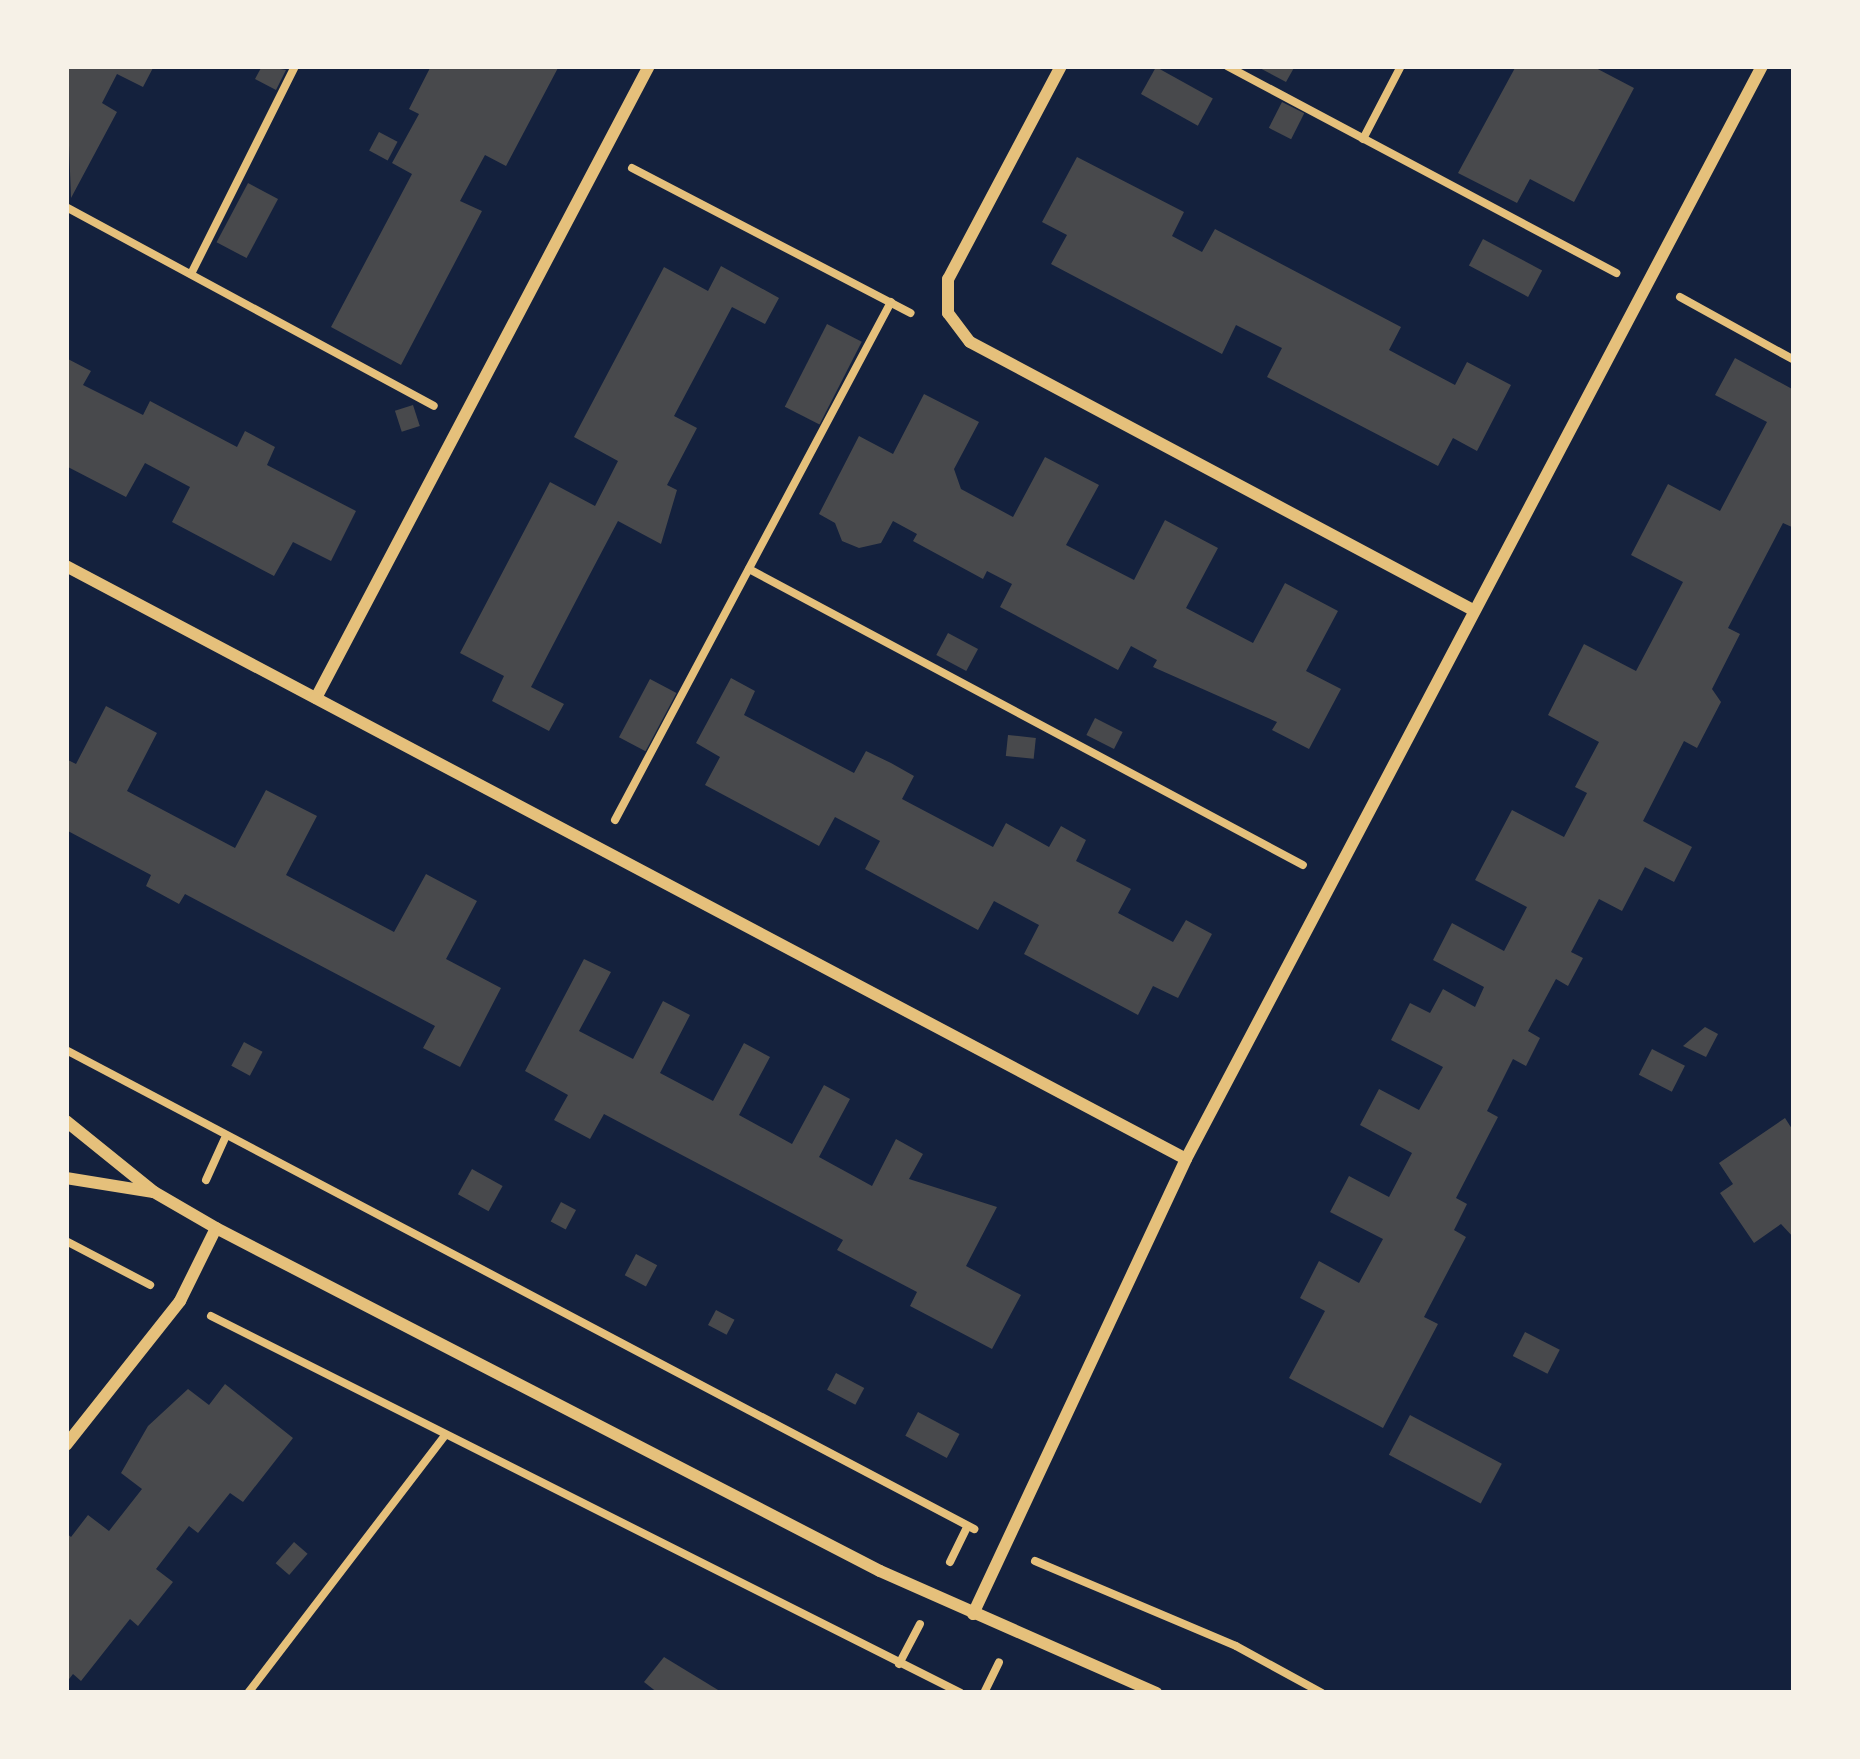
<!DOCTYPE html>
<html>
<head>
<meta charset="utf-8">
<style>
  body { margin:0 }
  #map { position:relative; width:1860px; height:1759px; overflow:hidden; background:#14213d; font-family:"Asap Condensed",sans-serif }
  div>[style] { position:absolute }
  .building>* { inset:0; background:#48494c; transform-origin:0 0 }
  .path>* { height:8px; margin:-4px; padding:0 4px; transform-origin:4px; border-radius:4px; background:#e5c07b }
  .minor>* { height:12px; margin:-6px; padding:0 6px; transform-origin:6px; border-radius:6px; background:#e5c07b }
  span { translate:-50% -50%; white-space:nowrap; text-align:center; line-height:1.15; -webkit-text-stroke:12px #f6f1e7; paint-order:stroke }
  .frame { position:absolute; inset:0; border:69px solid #f6f1e7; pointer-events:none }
</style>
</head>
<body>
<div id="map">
  <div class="building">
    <div style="clip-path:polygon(66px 66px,154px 66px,143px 87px,117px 74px,102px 103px,117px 112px,71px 198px)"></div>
    <div style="clip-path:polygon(262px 66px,286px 70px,276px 90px,255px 79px)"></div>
    <div style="clip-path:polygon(431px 66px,559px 66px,506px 166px,485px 155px,460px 201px,482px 211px,401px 365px,331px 327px,412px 174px,392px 163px,419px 114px,409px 109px)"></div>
    <div style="clip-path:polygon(1256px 66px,1295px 66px,1286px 82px)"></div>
    <div style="clip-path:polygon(1516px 66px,1592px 66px,1634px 88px,1574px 202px,1530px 179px,1517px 203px,1458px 173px)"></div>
    <div style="left:1156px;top:67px;width:65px;height:31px;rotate:29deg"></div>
    <div style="left:1282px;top:102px;width:25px;height:29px;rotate:27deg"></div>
    <div style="left:379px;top:132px;width:21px;height:21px;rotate:28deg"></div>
    <div style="clip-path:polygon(1077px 157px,1184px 212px,1172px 236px,1202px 252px,1215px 229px,1401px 327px,1389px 350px,1455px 385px,1467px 362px,1511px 385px,1477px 451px,1453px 438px,1438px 466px,1267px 377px,1282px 348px,1236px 325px,1222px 354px,1051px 264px,1067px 235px,1042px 222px)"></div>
    <div style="left:248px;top:183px;width:34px;height:67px;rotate:28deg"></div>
    <div style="left:1483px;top:239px;width:67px;height:30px;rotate:28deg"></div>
    <div style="clip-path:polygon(721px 266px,779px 298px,765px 324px,732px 307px,674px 416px,697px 428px,667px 485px,677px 490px,661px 544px,618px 521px,589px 576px,531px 687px,564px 704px,549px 731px,492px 701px,504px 676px,460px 653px,550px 482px,595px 506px,618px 461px,574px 437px,664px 267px,708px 291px)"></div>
    <div style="left:827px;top:324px;width:39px;height:93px;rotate:27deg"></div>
    <div style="clip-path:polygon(66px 358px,91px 371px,83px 385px,143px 415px,150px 401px,237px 447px,245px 431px,275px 447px,267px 465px,356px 511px,331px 561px,293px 542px,274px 576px,172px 522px,190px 487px,145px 463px,126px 497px,66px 466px)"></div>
    <div style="clip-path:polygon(1735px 358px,1794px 390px,1794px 528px,1783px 523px,1728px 628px,1740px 634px,1712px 689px,1721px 702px,1697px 748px,1684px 741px,1643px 821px,1692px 847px,1674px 882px,1645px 867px,1622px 911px,1599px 899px,1571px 952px,1583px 958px,1568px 986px,1556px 979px,1528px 1031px,1540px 1038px,1526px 1066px,1513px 1059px,1487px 1111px,1498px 1117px,1456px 1198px,1467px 1204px,1454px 1230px,1466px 1237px,1424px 1317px,1438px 1324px,1383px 1428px,1289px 1378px,1325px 1311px,1300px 1298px,1319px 1261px,1359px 1283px,1383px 1239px,1330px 1212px,1349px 1176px,1389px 1197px,1412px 1153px,1360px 1125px,1379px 1089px,1419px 1110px,1443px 1067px,1391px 1040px,1410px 1003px,1430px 1013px,1443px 989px,1475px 1007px,1484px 987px,1433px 960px,1452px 923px,1504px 951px,1527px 907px,1475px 880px,1512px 810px,1564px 837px,1587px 793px,1575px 787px,1599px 742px,1548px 715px,1584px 644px,1636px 671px,1683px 582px,1631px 555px,1668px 484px,1720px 511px,1767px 422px,1715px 395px)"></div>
    <div style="clip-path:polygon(924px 394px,979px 422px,954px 469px,961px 489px,1013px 517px,1045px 457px,1099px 485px,1066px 545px,1134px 580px,1165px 520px,1218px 548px,1186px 608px,1253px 643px,1285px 583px,1338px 611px,1306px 671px,1341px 689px,1309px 749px,1272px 730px,1277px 722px,1153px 667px,1157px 660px,1131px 646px,1118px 670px,1000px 607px,1012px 584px,987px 571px,983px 579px,913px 541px,917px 534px,893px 521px,881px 543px,859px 548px,842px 541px,835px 523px,819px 514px,859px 436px,893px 454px)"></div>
    <div style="left:413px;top:405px;width:22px;height:19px;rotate:72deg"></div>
    <div style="left:948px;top:633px;width:34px;height:25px;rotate:28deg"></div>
    <div style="clip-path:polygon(731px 678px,755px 691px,744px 715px,854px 773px,866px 751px,891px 763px,914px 776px,902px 799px,993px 847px,1006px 823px,1049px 847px,1061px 826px,1086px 840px,1076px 861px,1131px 889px,1118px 913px,1173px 942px,1186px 920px,1212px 934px,1178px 998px,1153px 986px,1138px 1015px,1024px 954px,1039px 925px,994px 901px,978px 930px,865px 869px,880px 841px,835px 817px,819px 846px,705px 785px,720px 757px,696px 743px)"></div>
    <div style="left:650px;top:679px;width:30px;height:66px;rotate:28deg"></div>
    <div style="clip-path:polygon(106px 706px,157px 733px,127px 791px,235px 848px,266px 790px,317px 816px,286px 875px,394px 932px,426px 874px,477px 901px,446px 959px,501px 988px,460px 1067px,423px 1048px,435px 1026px,185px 894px,179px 904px,146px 886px,151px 875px,66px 830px,66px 759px,76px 764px)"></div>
    <div style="left:1095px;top:718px;width:31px;height:19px;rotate:27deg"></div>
    <div style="left:1008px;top:735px;width:28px;height:21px;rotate:6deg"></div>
    <div style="clip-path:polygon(584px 959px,611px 972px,579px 1031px,633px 1059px,663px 1001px,690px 1015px,660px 1073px,713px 1101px,744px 1043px,770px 1057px,739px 1115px,792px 1144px,824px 1085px,850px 1099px,819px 1157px,872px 1186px,896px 1139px,923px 1154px,909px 1179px,997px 1207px,966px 1266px,1021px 1295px,992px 1349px,910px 1306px,917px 1292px,837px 1250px,843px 1240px,604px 1114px,590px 1139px,554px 1120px,568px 1095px,525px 1071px)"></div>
    <div style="clip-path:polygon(1705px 1027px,1718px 1034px,1706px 1057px,1683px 1046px)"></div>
    <div style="left:244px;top:1042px;width:21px;height:27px;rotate:28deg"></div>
    <div style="left:1652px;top:1049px;width:37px;height:29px;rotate:27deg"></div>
    <div style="clip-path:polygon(1785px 1118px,1794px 1132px,1794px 1238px,1781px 1224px,1754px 1243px,1720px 1193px,1733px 1184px,1719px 1163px)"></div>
    <div style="left:472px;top:1169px;width:35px;height:29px;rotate:29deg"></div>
    <div style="left:561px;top:1202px;width:17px;height:22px;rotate:28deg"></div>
    <div style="left:636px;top:1254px;width:24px;height:24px;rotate:28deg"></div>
    <div style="left:716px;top:1310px;width:21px;height:17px;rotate:28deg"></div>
    <div style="left:1525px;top:1332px;width:39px;height:27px;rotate:27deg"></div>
    <div style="left:836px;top:1373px;width:32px;height:19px;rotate:28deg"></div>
    <div style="clip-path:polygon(225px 1384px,293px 1438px,243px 1502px,230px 1493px,198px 1533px,189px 1526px,156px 1569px,173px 1582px,138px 1626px,130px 1619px,81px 1681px,73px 1674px,66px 1683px,66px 1533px,71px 1537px,88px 1515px,109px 1531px,142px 1489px,121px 1473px,148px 1426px,188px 1389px,209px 1405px)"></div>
    <div style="left:918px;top:1412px;width:47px;height:27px;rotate:28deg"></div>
    <div style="left:1410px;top:1415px;width:104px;height:45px;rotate:28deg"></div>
    <div style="left:294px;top:1542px;width:18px;height:28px;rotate:41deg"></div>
    <div style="clip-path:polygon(664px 1657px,723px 1693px,658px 1693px,644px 1682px)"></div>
  </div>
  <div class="path">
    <div style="left:1227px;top:66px;width:441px;rotate:28deg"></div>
    <div style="left:1363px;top:139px;width:82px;rotate:-62.5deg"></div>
    <div style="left:632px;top:168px;width:314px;rotate:27.5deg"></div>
    <div style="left:66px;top:207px;width:418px;rotate:28.4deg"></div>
    <div style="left:191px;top:274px;width:233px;rotate:-63.4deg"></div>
    <div style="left:1680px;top:297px;width:130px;rotate:28.9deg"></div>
    <div style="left:749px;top:569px;width:628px;rotate:28.12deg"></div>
    <div style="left:615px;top:820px;width:587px;rotate:-61.95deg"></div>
    <div style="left:66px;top:1050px;width:1027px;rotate:27.81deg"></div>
    <div style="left:206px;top:1180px;width:46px;rotate:-65.7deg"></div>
    <div style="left:66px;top:1241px;width:95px;rotate:27.6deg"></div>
    <div style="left:211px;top:1316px;width:839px;rotate:26.69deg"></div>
    <div style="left:1035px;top:1561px;width:218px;rotate:22.9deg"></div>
    <div style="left:1236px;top:1646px;width:98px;rotate:28.7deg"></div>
    <div style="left:950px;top:1562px;width:39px;rotate:-64deg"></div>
    <div style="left:899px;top:1664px;width:45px;rotate:-62.3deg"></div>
    <div style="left:248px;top:1693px;width:325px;rotate:-52.6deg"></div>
    <div style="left:984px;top:1693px;width:34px;rotate:-64deg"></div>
  </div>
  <div class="minor">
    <div style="left:1061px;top:66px;width:241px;rotate:117.9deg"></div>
    <div style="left:948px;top:279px;width:34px;rotate:90deg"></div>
    <div style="left:948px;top:313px;width:36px;rotate:53deg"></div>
    <div style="left:970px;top:342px;width:570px;rotate:28.05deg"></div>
    <div style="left:66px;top:566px;width:1267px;rotate:27.9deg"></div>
    <div style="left:316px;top:698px;width:714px;rotate:-62.22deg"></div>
    <div style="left:66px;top:1121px;width:113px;rotate:38.9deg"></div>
    <div style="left:154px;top:1192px;width:72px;rotate:30.1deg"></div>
    <div style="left:216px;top:1228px;width:747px;rotate:27.32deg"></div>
    <div style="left:880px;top:1571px;width:302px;rotate:23.8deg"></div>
    <div style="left:66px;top:1178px;width:87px;rotate:9.2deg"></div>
    <div style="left:66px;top:1445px;width:184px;rotate:-51.6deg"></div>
    <div style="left:180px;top:1301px;width:81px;rotate:-63.7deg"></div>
    <div style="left:973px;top:1614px;width:502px;rotate:-64.91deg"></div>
    <div style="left:1186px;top:1159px;width:1235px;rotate:-62.21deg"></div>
  </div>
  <div class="frame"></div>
</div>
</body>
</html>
